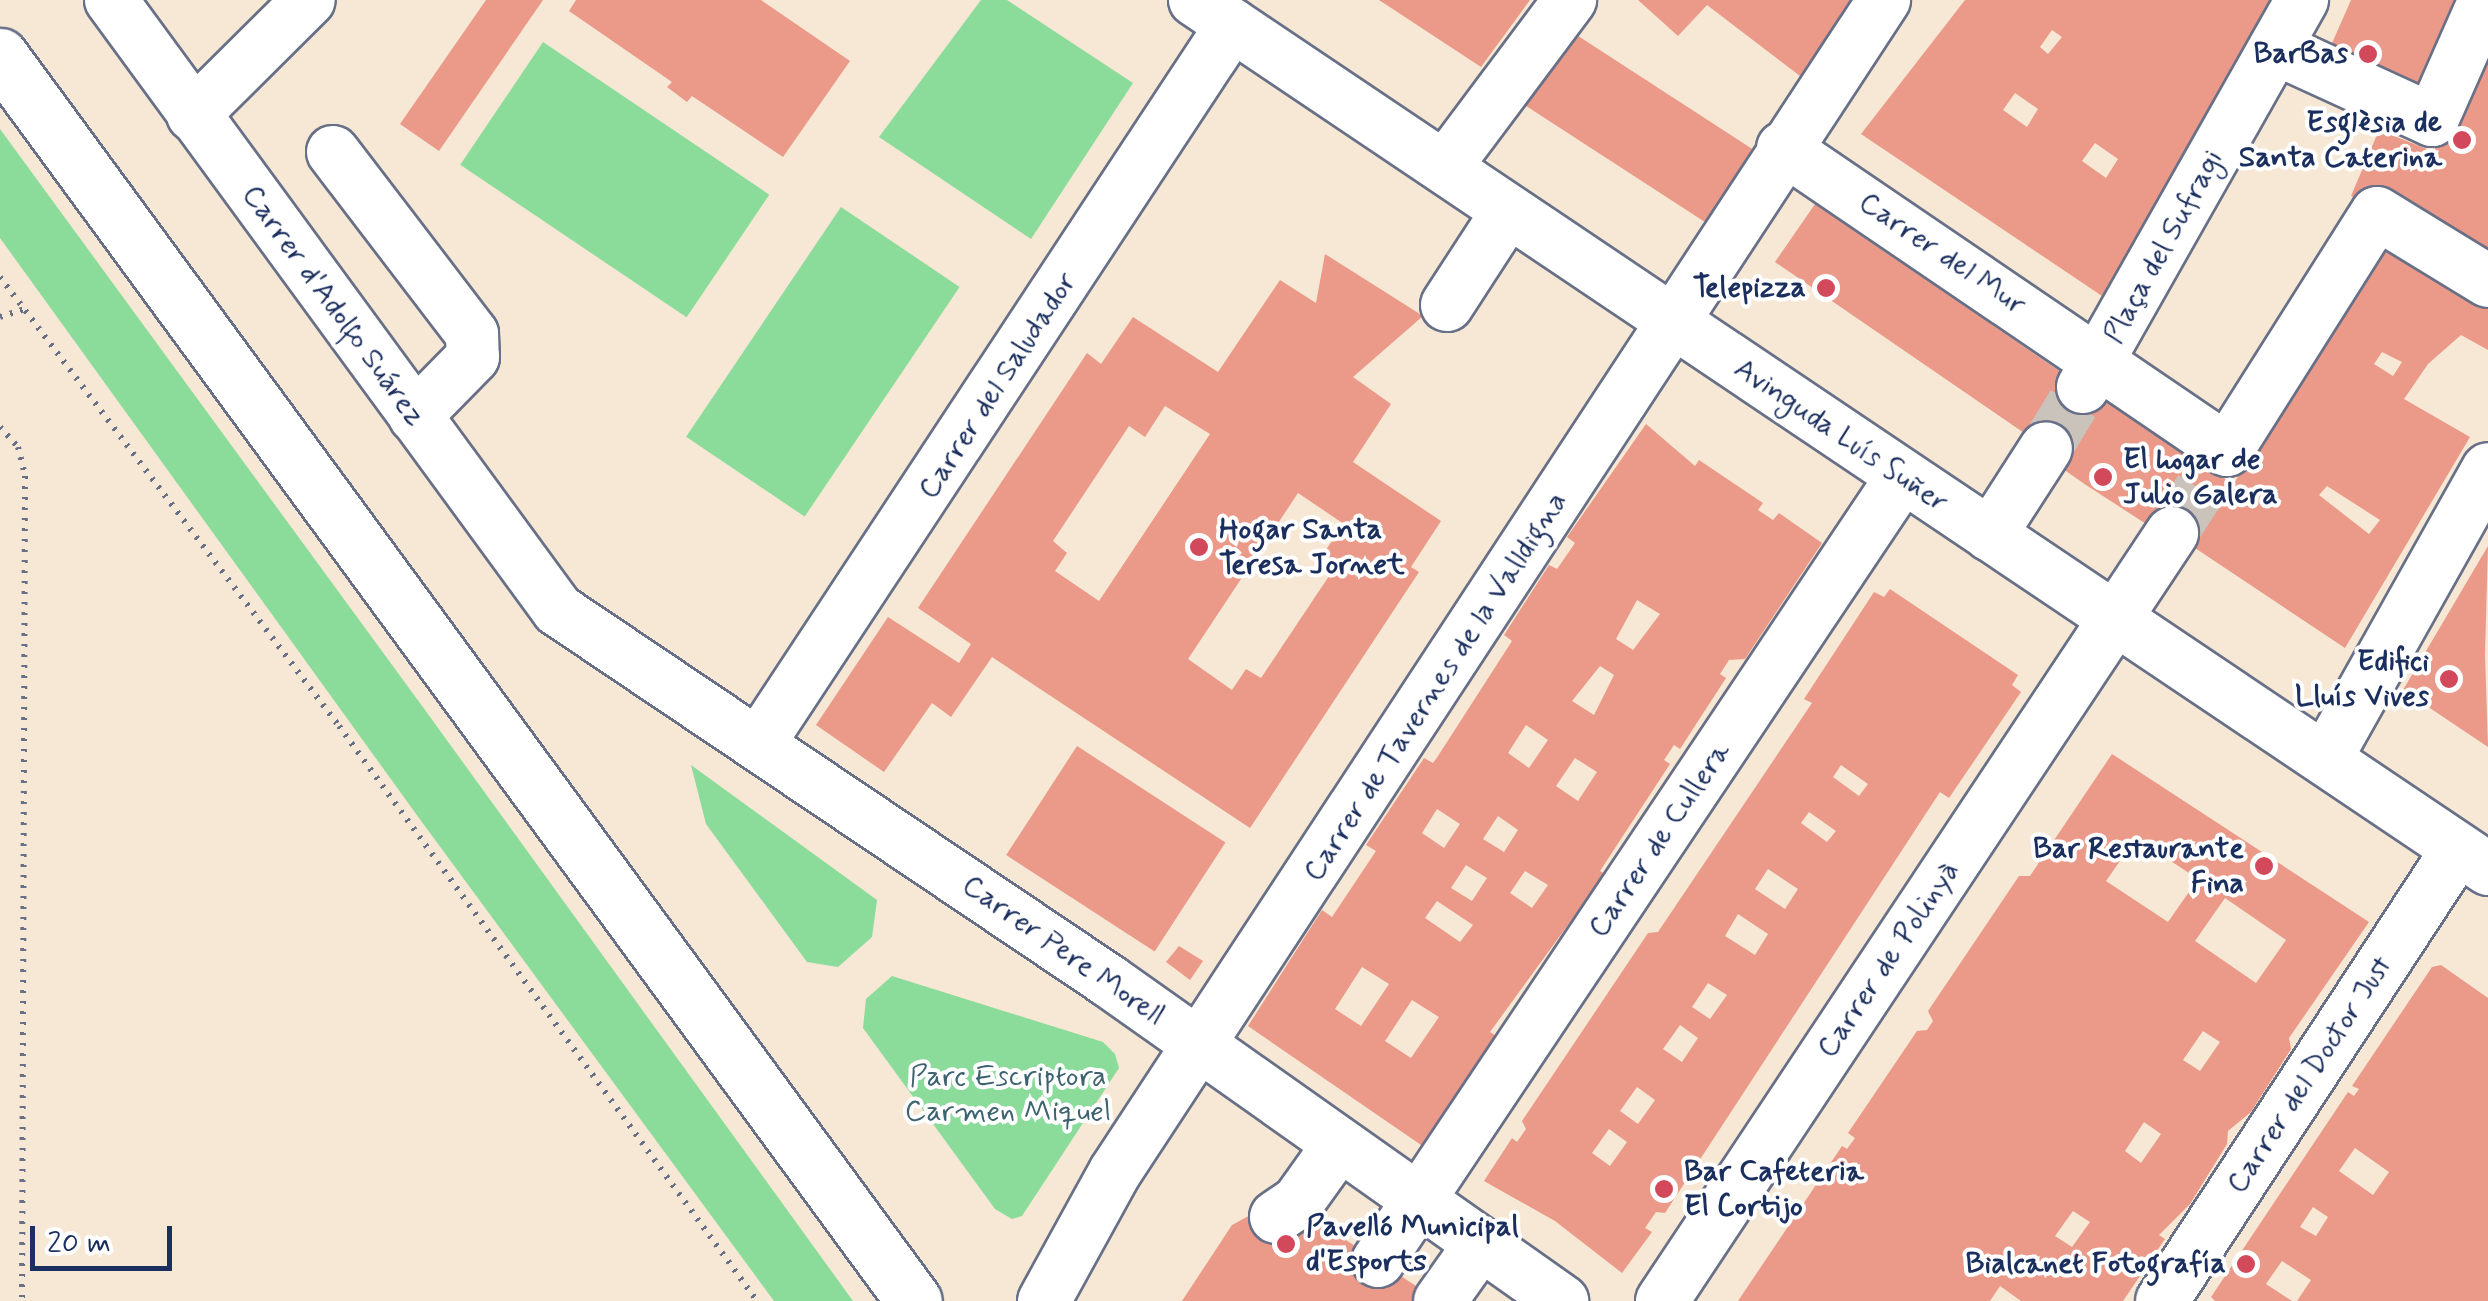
<!DOCTYPE html>
<html>
<head>
<meta charset="utf-8">
<style>
  body { margin:0 }
  #map { position:relative; width:2488px; height:1301px; overflow:hidden; background:#f6e8d4; font-family:Mynerve,sans-serif }
  div>[style] { position:absolute }
  .green>* { inset:0; background:#8bdb9b; transform-origin:0 0 }
  .building>* { inset:0; background:#eb9988; transform-origin:0 0 }
  .minor-tunnel>* { height:52px; margin-top:-26px; transform-origin:0; background:repeating-linear-gradient(90deg,#cac3bc 0 52px,transparent 0 78px) }
  .path>* { height:6px; margin-top:-3px; transform-origin:0; background:repeating-linear-gradient(90deg,#687087 0 2.5px,transparent 0 10.5px) }
  .roads { filter:drop-shadow(2px 0 #687087) drop-shadow(-2px 0 #687087) drop-shadow(0 2px #687087) drop-shadow(0 -2px #687087) }
  .minor>* { height:52px; margin:-26px; padding:0 26px; transform-origin:26px; border-radius:26px; background:#fff }
  .major>* { height:55px; margin:-27.5px; padding:0 27.5px; transform-origin:27.5px; border-radius:27.5px; background:#fff }
  .dots>* { width:28px; height:28px; translate:-50% -50%; box-sizing:border-box; border:5px solid #fff; border-radius:50% }
  span { translate:-50% -50%; white-space:nowrap; text-align:center; line-height:1.15; -webkit-text-stroke:8px #fff; paint-order:stroke }
  .poi-label { font-size:30px; color:#1b2f5e; font-weight:700 }
  .right { translate:-100% -50%; text-align:right }
  .left { translate:0 -50%; text-align:left }
  .street-label { font-size:30px; color:#1b2f5e }
  .park-label { font-size:30px; color:#3d6370 }
  .scale { position:absolute; left:30px; top:1226px; width:142px; height:45px; box-sizing:border-box; border:5px solid #1b2f5e; border-top:0; padding-left:12px; font-size:30px; line-height:35px; white-space:nowrap; color:#1b2f5e; -webkit-text-stroke:8px #fff; paint-order:stroke }
</style>
</head>
<body>
<div id="map">
  <div class="green">
    <div style="clip-path:polygon(981px 0,1007px 0,1133px 83px,1031px 239px,879px 137px)"></div>
    <div style="left:543px;top:42px;width:273px;height:148px;rotate:34deg"></div>
    <div style="clip-path:polygon(0 129px,425px 710px,853px 1301px,774px 1301px,419px 818px,0 238px)"></div>
    <div style="left:841px;top:207px;width:143px;height:277px;rotate:34deg"></div>
    <div style="clip-path:polygon(691px 765px,877px 900px,872px 937px,838px 967px,807px 962px,706px 824px)"></div>
    <div style="clip-path:polygon(892px 976px,1103px 1042px,1115px 1054px,1119px 1068px,1022px 1216px,1012px 1219px,995px 1209px,863px 1028px,866px 999px)"></div>
  </div>
  <div class="building">
    <div style="clip-path:polygon(486px 0,543px 0,439px 151px,400px 124px)"></div>
    <div style="clip-path:polygon(576px 0,761px 0,850px 61px,783px 157px,692px 96px,687px 102px,667px 87px,672px 82px,569px 11px)"></div>
    <div style="clip-path:polygon(1379px 0,1530px 0,1481px 67px)"></div>
    <div style="clip-path:polygon(1638px 0,1866px 0,1804px 79px,1707px 5px,1678px 36px)"></div>
    <div style="clip-path:polygon(evenodd,1965px 0,2276px 0,2111px 302px,1861px 134px,1965px 0,2052px 30px,2062px 37px,2048px 54px,2040px 47px,2052px 30px,1965px 0,2015px 93px,2038px 109px,2027px 127px,2003px 110px,2015px 93px,1965px 0,2095px 143px,2118px 159px,2106px 178px,2082px 161px,2095px 143px)"></div>
    <div style="clip-path:polygon(2351px 0,2474px 0,2436px 94px,2329px 50px)"></div>
    <div style="clip-path:polygon(2488px 13px,2488px 248px,2351px 196px,2379px 130px,2432px 151px)"></div>
    <div style="left:1572px;top:32px;width:215px;height:87px;rotate:33deg"></div>
    <div style="clip-path:polygon(evenodd,1815px 204px,2083px 387px,2137px 415px,2156px 435px,2165px 433px,2233px 485px,2387px 228px,2488px 298px,2488px 350px,2461px 335px,2428px 364px,2404px 399px,2470px 437px,2345px 648px,2165px 528px,2157px 531px,2086px 485px,2053px 462px,2046px 448px,1775px 262px,1815px 204px,2382px 352px,2402px 362px,2393px 376px,2374px 364px,2382px 352px,1815px 204px,2327px 486px,2380px 520px,2369px 534px,2319px 495px,2327px 486px)"></div>
    <div style="clip-path:polygon(evenodd,1325px 254px,1423px 316px,1353px 377px,1391px 404px,1353px 462px,1441px 521px,1411px 567px,1419px 572px,1250px 828px,992px 657px,951px 717px,932px 703px,884px 772px,816px 725px,888px 617px,959px 663px,971px 644px,918px 608px,1087px 353px,1101px 364px,1133px 317px,1218px 372px,1280px 280px,1316px 303px,1325px 254px,1165px 406px,1210px 434px,1099px 601px,1055px 571px,1067px 553px,1053px 541px,1129px 426px,1145px 437px,1165px 406px,1325px 254px,1298px 493px,1344px 524px,1323px 554px,1337px 564px,1261px 678px,1246px 669px,1232px 690px,1188px 659px,1298px 493px)"></div>
    <div style="clip-path:polygon(evenodd,1646px 424px,1695px 466px,1699px 460px,1763px 503px,1758px 510px,1773px 520px,1779px 513px,1822px 543px,1745px 659px,1729px 660px,1720px 674px,1726px 678px,1680px 749px,1674px 745px,1664px 760px,1670px 764px,1600px 871px,1605px 874px,1490px 1032px,1498px 1037px,1424px 1147px,1248px 1026px,1322px 910px,1332px 917px,1376px 851px,1366px 845px,1424px 758px,1433px 763px,1438px 756px,1512px 641px,1504px 635px,1549px 565px,1557px 569px,1575px 543px,1567px 537px,1646px 424px,1637px 600px,1660px 614px,1633px 650px,1616px 639px,1637px 600px,1646px 424px,1600px 666px,1614px 675px,1594px 715px,1572px 701px,1600px 666px,1646px 424px,1526px 725px,1548px 740px,1529px 768px,1508px 753px,1526px 725px,1646px 424px,1575px 758px,1597px 772px,1578px 801px,1556px 786px,1575px 758px,1646px 424px,1437px 809px,1460px 824px,1444px 848px,1422px 833px,1437px 809px,1646px 424px,1498px 816px,1518px 830px,1504px 852px,1483px 839px,1498px 816px,1646px 424px,1466px 865px,1487px 878px,1472px 901px,1451px 888px,1466px 865px,1646px 424px,1525px 871px,1548px 885px,1532px 908px,1510px 893px,1525px 871px,1646px 424px,1437px 901px,1473px 925px,1460px 942px,1425px 918px,1437px 901px,1646px 424px,1362px 967px,1389px 984px,1361px 1026px,1335px 1009px,1362px 967px,1646px 424px,1412px 1000px,1439px 1017px,1411px 1058px,1385px 1041px,1412px 1000px)"></div>
    <div style="clip-path:polygon(2488px 546px,2485px 654px,2488px 747px,2403px 690px)"></div>
    <div style="clip-path:polygon(evenodd,1890px 589px,2018px 675px,2012px 685px,2021px 692px,1949px 798px,1940px 792px,1665px 1213px,1656px 1212px,1645px 1228px,1652px 1232px,1622px 1273px,1555px 1221px,1484px 1181px,1512px 1138px,1517px 1142px,1526px 1129px,1522px 1121px,1648px 933px,1658px 932px,1812px 703px,1804px 699px,1874px 592px,1884px 597px,1890px 589px,1841px 765px,1868px 784px,1859px 796px,1833px 777px,1841px 765px,1890px 589px,1809px 812px,1836px 831px,1827px 842px,1801px 823px,1809px 812px,1890px 589px,1768px 869px,1798px 889px,1785px 909px,1755px 889px,1768px 869px,1890px 589px,1738px 914px,1768px 934px,1755px 955px,1725px 936px,1738px 914px,1890px 589px,1708px 983px,1727px 995px,1710px 1019px,1692px 1007px,1708px 983px,1890px 589px,1680px 1025px,1698px 1038px,1682px 1062px,1663px 1049px,1680px 1025px,1890px 589px,1637px 1087px,1655px 1100px,1638px 1124px,1620px 1111px,1637px 1087px,1890px 589px,1609px 1129px,1627px 1142px,1610px 1166px,1592px 1153px,1609px 1129px)"></div>
    <div style="left:1077px;top:746px;width:177px;height:130px;rotate:33deg"></div>
    <div style="clip-path:polygon(evenodd,2112px 754px,2369px 922px,2289px 1038px,2291px 1049px,2251px 1112px,2228px 1131px,2227px 1144px,2190px 1204px,2159px 1235px,2165px 1239px,2123px 1301px,2021px 1301px,2000px 1286px,1990px 1301px,1738px 1301px,1842px 1146px,1847px 1149px,1855px 1138px,1848px 1133px,1917px 1031px,1927px 1030px,1933px 1021px,1928px 1011px,2019px 876px,2030px 876px,2112px 754px,2136px 838px,2198px 879px,2168px 922px,2106px 881px,2136px 838px,2112px 754px,2225px 898px,2286px 940px,2256px 983px,2195px 941px,2225px 898px,2112px 754px,2203px 1031px,2220px 1042px,2200px 1071px,2183px 1060px,2203px 1031px,2112px 754px,2144px 1122px,2161px 1134px,2141px 1163px,2125px 1151px,2144px 1122px,2112px 754px,2073px 1211px,2090px 1222px,2072px 1247px,2055px 1236px,2073px 1211px)"></div>
    <div style="clip-path:polygon(1179px 946px,1203px 961px,1190px 980px,1166px 962px)"></div>
    <div style="clip-path:polygon(evenodd,2441px 965px,2488px 998px,2488px 1301px,2297px 1301px,2311px 1280px,2282px 1261px,2266px 1284px,2292px 1301px,2215px 1301px,2211px 1297px,2348px 1092px,2354px 1096px,2359px 1089px,2352px 1086px,2432px 967px,2441px 965px,2355px 1148px,2389px 1172px,2373px 1195px,2339px 1171px,2355px 1148px,2441px 965px,2313px 1207px,2328px 1217px,2316px 1236px,2300px 1227px,2313px 1207px)"></div>
    <div style="clip-path:polygon(1267px 1206px,1320px 1223px,1439px 1301px,1182px 1301px,1232px 1225px)"></div>
  </div>
  <div class="minor-tunnel">
    <div style="left:2046px;top:448px;width:71px;rotate:-58.8deg"></div>
    <div style="left:2172px;top:533px;width:74px;rotate:-57.2deg"></div>
  </div>
  <div class="path">
    <div style="left:0;top:277px;width:563px;rotate:52.95deg"></div>
    <div style="left:339px;top:726px;width:711px;rotate:53.98deg"></div>
    <div style="left:0;top:317px;width:25px;rotate:-18deg"></div>
    <div style="left:0;top:427px;width:27px;rotate:48deg"></div>
    <div style="left:18px;top:447px;width:30px;rotate:76deg"></div>
    <div style="left:25px;top:476px;width:825px;rotate:90.21deg"></div>
  </div>
  <div class="roads">
    <div class="minor">
      <div style="left:111px;top:0;width:756px;rotate:53.77deg"></div>
      <div style="left:558px;top:610px;width:664px;rotate:33.95deg"></div>
      <div style="left:1109px;top:981px;width:555px;rotate:35.24deg"></div>
      <div style="left:1195px;top:0;width:1558px;rotate:33.9deg"></div>
      <div style="left:2275px;top:48px;width:173px;rotate:24.6deg"></div>
      <div style="left:2432px;top:120px;width:131px;rotate:-66.2deg"></div>
      <div style="left:193px;top:115px;width:163px;rotate:-44.8deg"></div>
      <div style="left:1783px;top:148px;width:537px;rotate:34.22deg"></div>
      <div style="left:2227px;top:450px;width:280px;rotate:-57.7deg"></div>
      <div style="left:2377px;top:213px;width:130px;rotate:31.5deg"></div>
      <div style="left:333px;top:152px;width:229px;rotate:52.6deg"></div>
      <div style="left:472px;top:334px;width:23px;rotate:88deg"></div>
      <div style="left:473px;top:357px;width:83px;rotate:134.5deg"></div>
      <div style="left:1445px;top:167px;width:209px;rotate:-53.2deg"></div>
      <div style="left:1447px;top:305px;width:112px;rotate:-57deg"></div>
      <div style="left:2083px;top:387px;width:445px;rotate:-60.5deg"></div>
      <div style="left:1990px;top:535px;width:103px;rotate:-57.2deg"></div>
      <div style="left:759px;top:743px;width:860px;rotate:-56.62deg"></div>
      <div style="left:2326px;top:758px;width:331px;rotate:-60.7deg"></div>
      <div style="left:1276px;top:1217px;width:27px;rotate:-34deg"></div>
      <div style="left:1298px;top:1202px;width:69px;rotate:-54.5deg"></div>
      <div style="left:1378px;top:1261px;width:943px;rotate:-56.24deg"></div>
      <div style="left:1044px;top:1301px;width:147px;rotate:-61.2deg"></div>
      <div style="left:1115px;top:1172px;width:1402px;rotate:-56.73deg"></div>
      <div style="left:1440px;top:1301px;width:67px;rotate:-54.7deg"></div>
      <div style="left:1662px;top:1301px;width:922px;rotate:-56.41deg"></div>
      <div style="left:2162px;top:1301px;width:540px;rotate:-56.78deg"></div>
    </div>
    <div class="major">
      <div style="left:0;top:56px;width:1544px;rotate:53.72deg"></div>
    </div>
  </div>
  <div class="dots">
    <div style="left:2368px;top:54px;background:#d1495b"></div>
    <div style="left:2462px;top:140px;background:#d1495b"></div>
    <div style="left:1826px;top:288px;background:#d1495b"></div>
    <div style="left:2103px;top:477px;background:#d1495b"></div>
    <div style="left:1199px;top:547px;background:#d1495b"></div>
    <div style="left:2449px;top:679px;background:#d1495b"></div>
    <div style="left:2264px;top:866px;background:#d1495b"></div>
    <div style="left:1664px;top:1189px;background:#d1495b"></div>
    <div style="left:1286px;top:1244px;background:#d1495b"></div>
    <div style="left:2246px;top:1264px;background:#d1495b"></div>
  </div>
  <div class="poi-label">
    <span class="right" style="left:2348px;top:54px">BarBas</span>
    <span class="right" style="left:2442px;top:140px">Esglèsia de<br>Santa Caterina</span>
    <span class="right" style="left:1806px;top:288px">Telepizza</span>
    <span class="left" style="left:2123px;top:477px">El hogar de<br>Julio Galera</span>
    <span class="left" style="left:1219px;top:547px">Hogar Santa<br>Teresa Jornet</span>
    <span class="right" style="left:2429px;top:679px">Edifici<br>Lluís Vives</span>
    <span class="right" style="left:2244px;top:866px">Bar Restaurante<br>Fina</span>
    <span class="left" style="left:1684px;top:1189px">Bar Cafeteria<br>El Cortijo</span>
    <span class="left" style="left:1306px;top:1244px">Pavelló Municipal<br>d'Esports</span>
    <span class="right" style="left:2226px;top:1264px">Bialcanet Fotografía</span>
  </div>
  <div class="street-label">
    <span style="left:2164px;top:247px;rotate:-61deg">Plaça del Sufragi</span>
    <span style="left:1942px;top:254px;rotate:34deg">Carrer del Mur</span>
    <span style="left:333px;top:306px;rotate:54deg">Carrer d'Adolfo Suárez</span>
    <span style="left:998px;top:386px;rotate:-57deg">Carrer del Saludador</span>
    <span style="left:1841px;top:436px;rotate:34deg">Avinguda Luís Suñer</span>
    <span style="left:1436px;top:687px;rotate:-57deg">Carrer de Tavernes de la Valldigna</span>
    <span style="left:1660px;top:840px;rotate:-56deg">Carrer de Cullera</span>
    <span style="left:1063px;top:951px;rotate:35deg">Carrer Pere Morell</span>
    <span style="left:1889px;top:960px;rotate:-56deg">Carrer de Polinyà</span>
    <span style="left:2310px;top:1075px;rotate:-57deg">Carrer del Doctor Just</span>
  </div>
  <div class="park-label">
    <span style="left:1008px;top:1094px">Parc Escriptora<br>Carmen Miquel</span>
  </div>
  <div class="scale">20 m</div>
</div>
</body>
</html>
